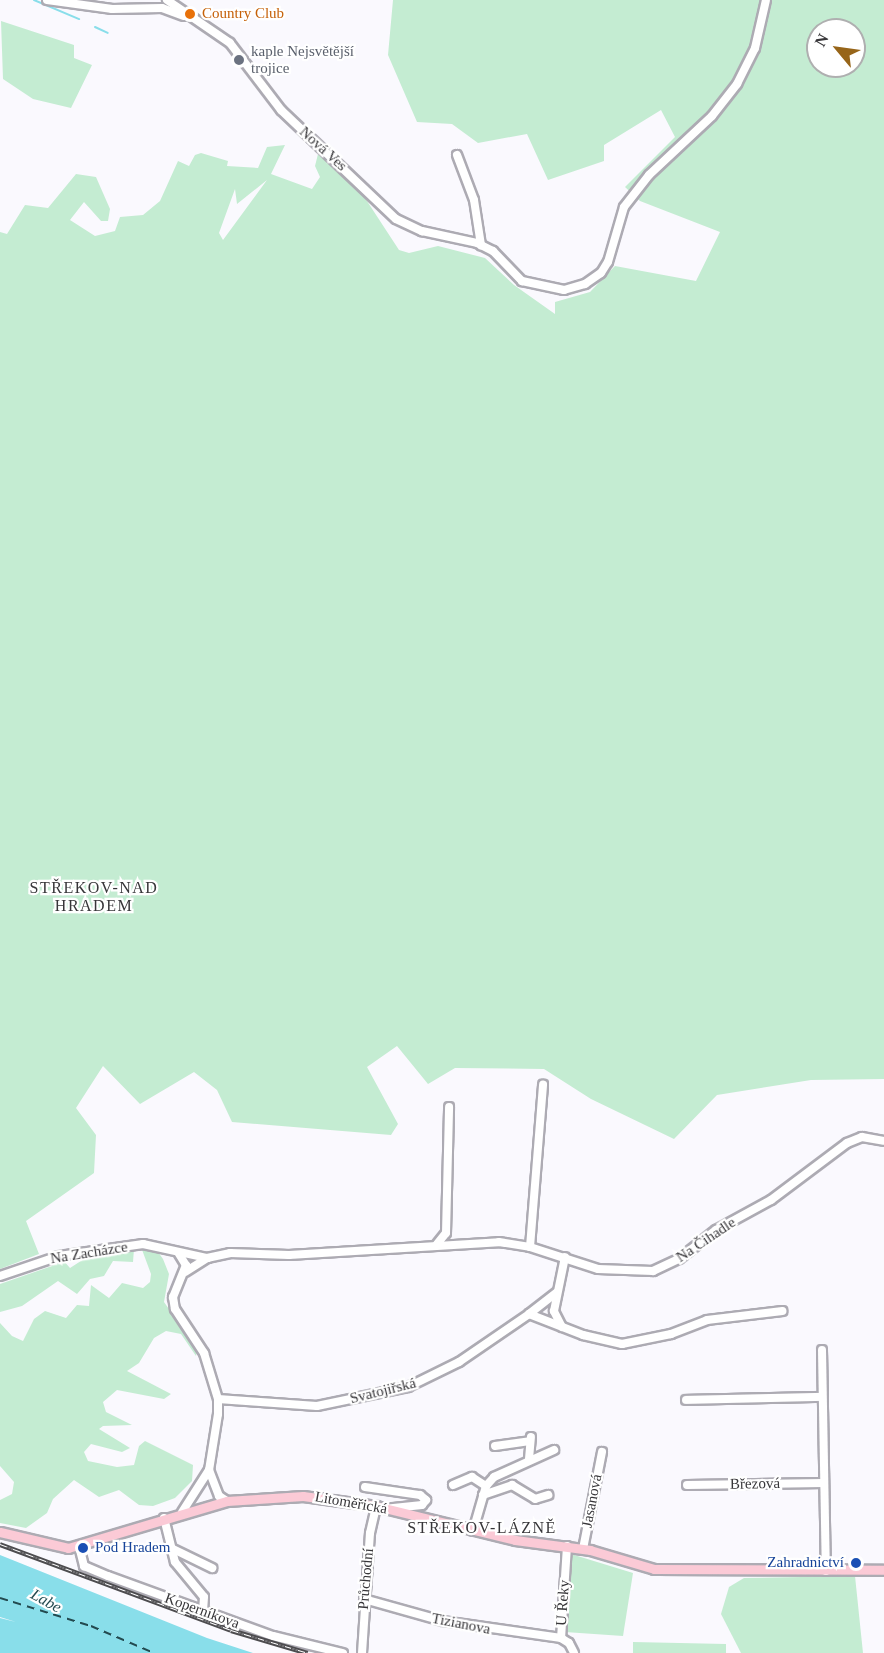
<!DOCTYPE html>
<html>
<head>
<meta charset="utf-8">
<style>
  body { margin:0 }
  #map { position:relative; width:884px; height:1653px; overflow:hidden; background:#faf9fe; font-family:"Times New Roman",serif }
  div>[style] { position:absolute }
  .green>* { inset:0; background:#c4ecd2 }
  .water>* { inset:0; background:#89deea }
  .stream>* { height:2px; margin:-1px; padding:0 1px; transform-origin:1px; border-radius:1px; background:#89deea }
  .ferry>* { height:1.5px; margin-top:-0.75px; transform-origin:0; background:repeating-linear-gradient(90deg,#234a50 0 8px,transparent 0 14px) }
  .roads { filter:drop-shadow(2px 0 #adabb3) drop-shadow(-2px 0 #adabb3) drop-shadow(0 2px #adabb3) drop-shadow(0 -2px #adabb3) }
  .minor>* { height:8px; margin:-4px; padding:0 4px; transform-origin:4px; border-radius:4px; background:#fff }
  .major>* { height:9px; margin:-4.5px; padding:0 4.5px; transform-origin:4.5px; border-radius:4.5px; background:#fbcad6 }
  .rail>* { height:4.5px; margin-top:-2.25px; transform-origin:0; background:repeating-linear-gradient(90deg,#fff 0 7px,#4d4c4f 0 14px); box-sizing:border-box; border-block:2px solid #4d4c4f }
  .dots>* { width:16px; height:16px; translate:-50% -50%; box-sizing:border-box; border:3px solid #fff; border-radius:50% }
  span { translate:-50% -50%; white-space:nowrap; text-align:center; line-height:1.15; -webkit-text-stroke:4.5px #fff; paint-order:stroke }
  .food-label { font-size:15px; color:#c56008 }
  .left { translate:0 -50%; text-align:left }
  .worship-label { font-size:15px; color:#5b616d }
  .street-label { font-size:15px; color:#373639 }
  .transit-label { font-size:15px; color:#164399 }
  .right { translate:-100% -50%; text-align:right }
  .neighbourhood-label { font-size:16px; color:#373639; letter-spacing:1.5px }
  .water-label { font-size:16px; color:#234a50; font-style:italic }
  .north { position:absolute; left:806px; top:18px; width:60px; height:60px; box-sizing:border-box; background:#fff; border:2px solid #afafb0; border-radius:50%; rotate:299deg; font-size:16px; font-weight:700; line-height:24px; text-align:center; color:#373639 }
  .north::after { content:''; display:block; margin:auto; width:21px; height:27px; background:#976519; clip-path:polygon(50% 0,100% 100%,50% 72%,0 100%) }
</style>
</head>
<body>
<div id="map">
  <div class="green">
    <div style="clip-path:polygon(evenodd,393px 0,884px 0,884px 1079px,811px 1080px,717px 1095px,674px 1139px,591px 1099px,544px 1069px,455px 1068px,428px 1084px,397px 1046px,367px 1067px,398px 1124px,391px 1135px,232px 1122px,217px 1090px,194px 1072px,140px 1104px,103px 1066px,76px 1108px,96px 1135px,94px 1173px,26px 1221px,39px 1254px,0 1269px,0 232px,7px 234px,25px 205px,48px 208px,76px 174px,96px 177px,110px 209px,108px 221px,101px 221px,84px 202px,70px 220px,95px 236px,115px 231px,120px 217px,143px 215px,160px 201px,178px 161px,189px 166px,195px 155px,201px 153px,228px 161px,227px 166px,258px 168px,267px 147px,285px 145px,271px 174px,312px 189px,320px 177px,315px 166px,318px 154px,325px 151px,368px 193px,365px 198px,399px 250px,409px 253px,438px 246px,485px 258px,514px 285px,555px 314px,555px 302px,590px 292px,615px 266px,696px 281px,720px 232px,640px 201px,625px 187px,675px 137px,661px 110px,604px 145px,604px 161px,548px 180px,527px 134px,478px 143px,452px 124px,417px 122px,388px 55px,393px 0,818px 30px,854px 30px,854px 66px,818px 66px,818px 30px,393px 0,267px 180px,223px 240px,219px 233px,235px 189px,237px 204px,267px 180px)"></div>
    <div style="clip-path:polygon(1px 21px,74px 45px,74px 58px,92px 65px,71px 108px,33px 99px,3px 79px)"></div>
    <div style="clip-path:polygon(141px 1247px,158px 1252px,163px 1259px,169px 1274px,164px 1302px,197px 1349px,196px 1356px,181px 1334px,166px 1331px,154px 1338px,139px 1363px,127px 1371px,171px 1394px,164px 1399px,117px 1390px,103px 1402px,106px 1412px,132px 1425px,103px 1426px,99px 1429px,130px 1448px,122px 1452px,91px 1444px,84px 1452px,88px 1461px,117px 1467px,134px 1465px,139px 1446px,145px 1441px,193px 1465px,192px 1481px,175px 1498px,153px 1506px,139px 1505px,119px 1490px,99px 1497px,74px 1480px,53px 1499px,47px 1513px,26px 1528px,0 1523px,0 1500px,12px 1494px,14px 1482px,0 1466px,0 1323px,12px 1336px,23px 1341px,34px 1319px,45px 1311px,66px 1318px,77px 1305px,89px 1306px,91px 1285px,109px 1298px,122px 1283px,143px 1288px,150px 1282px,151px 1274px)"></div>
    <div style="clip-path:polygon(134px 1249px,133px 1262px,113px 1261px,104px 1276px,90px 1279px,77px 1294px,58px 1281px,22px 1306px,0 1312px,0 1284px,52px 1266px,50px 1261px,63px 1260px,70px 1268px,84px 1259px)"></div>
    <div style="clip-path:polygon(571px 1554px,633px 1573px,623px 1636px,565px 1632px)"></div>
    <div style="clip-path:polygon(855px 1576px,863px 1653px,741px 1653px,721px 1614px,729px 1587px,744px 1578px)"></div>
    <div style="clip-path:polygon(633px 1642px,726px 1644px,726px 1653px,633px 1653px)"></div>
  </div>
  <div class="water">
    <div style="clip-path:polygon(0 1555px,207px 1638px,253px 1653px,0 1653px,0 1618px,16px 1622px,0 1617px)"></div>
  </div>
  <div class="stream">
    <div style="left:34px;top:0;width:49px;rotate:22.9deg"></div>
    <div style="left:95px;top:27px;width:14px;rotate:25deg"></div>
  </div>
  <div class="ferry">
    <div style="left:0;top:1598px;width:95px;rotate:17.1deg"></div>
    <div style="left:91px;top:1626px;width:69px;rotate:23.2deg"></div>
  </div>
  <div class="roads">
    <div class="minor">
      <div style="left:47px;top:0;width:66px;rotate:7.9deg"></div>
      <div style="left:112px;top:9px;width:50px;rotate:-1.1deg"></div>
      <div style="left:162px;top:8px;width:23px;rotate:20deg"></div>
      <div style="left:167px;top:0;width:76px;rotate:34.3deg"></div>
      <div style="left:230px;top:43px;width:84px;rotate:52.7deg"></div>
      <div style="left:281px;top:110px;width:158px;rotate:43.5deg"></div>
      <div style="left:396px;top:219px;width:29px;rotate:25deg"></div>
      <div style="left:422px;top:231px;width:56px;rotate:12.3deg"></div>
      <div style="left:477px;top:243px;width:18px;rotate:27deg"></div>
      <div style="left:493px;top:251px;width:42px;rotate:46deg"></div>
      <div style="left:522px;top:281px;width:43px;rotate:12.1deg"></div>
      <div style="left:564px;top:290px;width:22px;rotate:-16deg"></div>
      <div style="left:585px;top:284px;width:19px;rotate:-35deg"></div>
      <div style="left:601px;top:273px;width:13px;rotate:-58deg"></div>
      <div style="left:608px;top:262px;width:57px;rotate:-73.8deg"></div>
      <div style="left:624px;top:207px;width:41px;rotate:-52deg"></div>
      <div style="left:649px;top:175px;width:86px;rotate:-43.1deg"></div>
      <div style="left:712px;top:116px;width:41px;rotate:-52deg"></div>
      <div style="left:737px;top:84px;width:40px;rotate:-63.4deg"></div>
      <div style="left:755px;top:48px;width:49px;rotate:-77.1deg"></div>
      <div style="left:457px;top:155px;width:48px;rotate:69.3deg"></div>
      <div style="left:474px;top:200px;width:46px;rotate:81.2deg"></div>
      <div style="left:437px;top:1244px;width:14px;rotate:-51deg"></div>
      <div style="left:446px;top:1233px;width:126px;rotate:-88.6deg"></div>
      <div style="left:530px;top:1247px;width:163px;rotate:-85.4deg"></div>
      <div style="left:179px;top:1254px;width:13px;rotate:58deg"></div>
      <div style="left:186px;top:1265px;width:35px;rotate:112deg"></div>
      <div style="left:173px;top:1297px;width:12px;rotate:81deg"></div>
      <div style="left:175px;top:1309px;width:53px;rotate:56.6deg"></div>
      <div style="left:204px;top:1353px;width:48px;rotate:73.1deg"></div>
      <div style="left:218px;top:1399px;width:15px;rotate:90deg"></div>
      <div style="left:218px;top:1414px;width:57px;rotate:99.1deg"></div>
      <div style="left:209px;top:1470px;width:50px;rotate:122.7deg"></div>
      <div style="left:185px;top:1272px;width:26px;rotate:-32deg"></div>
      <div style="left:0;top:1276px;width:62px;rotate:-18.7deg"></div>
      <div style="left:59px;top:1256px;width:85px;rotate:-8.1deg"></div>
      <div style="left:143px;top:1244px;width:66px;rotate:12.3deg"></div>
      <div style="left:207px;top:1258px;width:24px;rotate:-12deg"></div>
      <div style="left:230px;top:1253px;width:59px;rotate:1.9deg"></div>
      <div style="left:289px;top:1255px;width:210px;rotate:-3.5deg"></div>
      <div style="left:499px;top:1242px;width:31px;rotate:9deg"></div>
      <div style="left:530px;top:1247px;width:71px;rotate:17.9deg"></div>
      <div style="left:598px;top:1269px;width:55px;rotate:2.1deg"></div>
      <div style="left:653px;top:1271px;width:29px;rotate:-25deg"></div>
      <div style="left:679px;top:1259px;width:47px;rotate:-38.1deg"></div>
      <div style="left:716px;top:1230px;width:63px;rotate:-28.6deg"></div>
      <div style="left:771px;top:1200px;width:95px;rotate:-36.9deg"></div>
      <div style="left:847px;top:1143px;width:16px;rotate:-22deg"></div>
      <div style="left:862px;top:1137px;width:22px;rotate:10deg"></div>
      <div style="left:529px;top:1314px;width:34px;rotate:-38deg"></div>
      <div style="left:562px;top:1327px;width:18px;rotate:-117deg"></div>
      <div style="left:554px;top:1311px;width:55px;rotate:-78.5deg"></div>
      <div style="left:822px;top:1350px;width:221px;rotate:89deg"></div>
      <div style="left:218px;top:1399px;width:99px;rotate:4deg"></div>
      <div style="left:317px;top:1406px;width:93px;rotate:-11.8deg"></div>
      <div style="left:408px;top:1387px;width:57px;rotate:-26.1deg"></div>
      <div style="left:459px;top:1362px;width:85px;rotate:-34.4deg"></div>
      <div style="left:529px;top:1314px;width:58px;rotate:21.3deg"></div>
      <div style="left:583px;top:1335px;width:40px;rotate:13deg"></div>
      <div style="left:622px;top:1344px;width:50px;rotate:-11.5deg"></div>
      <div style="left:671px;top:1334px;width:39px;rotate:-21deg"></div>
      <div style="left:707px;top:1320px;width:76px;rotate:-6.8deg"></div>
      <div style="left:686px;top:1400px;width:136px;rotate:-1.3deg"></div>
      <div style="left:495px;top:1446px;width:35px;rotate:-8deg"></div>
      <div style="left:529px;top:1459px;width:22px;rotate:-85deg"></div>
      <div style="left:209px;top:1470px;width:28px;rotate:69deg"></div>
      <div style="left:219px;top:1496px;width:9px;rotate:32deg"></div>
      <div style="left:453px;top:1485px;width:21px;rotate:-23deg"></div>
      <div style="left:472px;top:1477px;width:17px;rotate:33deg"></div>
      <div style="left:687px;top:1485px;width:137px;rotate:-0.8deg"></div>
      <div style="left:365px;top:1487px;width:56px;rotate:8.3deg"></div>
      <div style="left:420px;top:1495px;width:8px;rotate:40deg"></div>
      <div style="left:426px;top:1500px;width:6px;rotate:129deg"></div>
      <div style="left:422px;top:1505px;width:36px;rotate:174deg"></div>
      <div style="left:483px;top:1495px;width:31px;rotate:-19deg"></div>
      <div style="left:512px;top:1485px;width:27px;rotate:31deg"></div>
      <div style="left:535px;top:1499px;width:14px;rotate:-17deg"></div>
      <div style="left:164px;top:1518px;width:45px;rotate:76deg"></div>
      <div style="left:175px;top:1562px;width:45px;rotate:50.4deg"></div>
      <div style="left:204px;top:1597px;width:14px;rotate:94deg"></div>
      <div style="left:473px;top:1531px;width:47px;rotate:-73.9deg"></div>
      <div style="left:486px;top:1486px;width:12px;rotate:-48deg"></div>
      <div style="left:494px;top:1477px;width:66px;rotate:-24.2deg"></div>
      <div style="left:79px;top:1546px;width:21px;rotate:76deg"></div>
      <div style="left:84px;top:1566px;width:26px;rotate:23deg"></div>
      <div style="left:108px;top:1576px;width:176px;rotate:20deg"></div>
      <div style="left:273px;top:1636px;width:72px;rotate:13.7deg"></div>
      <div style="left:567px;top:1546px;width:92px;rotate:93.7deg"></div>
      <div style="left:561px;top:1638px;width:9px;rotate:32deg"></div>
      <div style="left:569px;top:1643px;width:11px;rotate:63deg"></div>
      <div style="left:171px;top:1548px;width:46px;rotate:26deg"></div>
      <div style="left:583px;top:1549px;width:99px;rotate:-78.9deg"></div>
      <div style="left:364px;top:1599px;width:82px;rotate:15.6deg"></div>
      <div style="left:443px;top:1621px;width:119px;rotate:8.2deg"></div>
      <div style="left:362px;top:1653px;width:120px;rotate:-86.2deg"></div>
      <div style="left:370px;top:1533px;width:28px;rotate:-77deg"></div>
    </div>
    <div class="major">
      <div style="left:0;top:1532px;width:70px;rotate:13.2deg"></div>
      <div style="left:68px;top:1548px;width:166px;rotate:-16.5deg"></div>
      <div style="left:227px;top:1501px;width:76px;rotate:-3.8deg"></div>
      <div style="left:303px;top:1496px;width:74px;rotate:7.8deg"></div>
      <div style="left:376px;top:1506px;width:143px;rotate:13.7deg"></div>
      <div style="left:515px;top:1540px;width:76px;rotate:7.6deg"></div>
      <div style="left:590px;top:1550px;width:67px;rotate:16.5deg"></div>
      <div style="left:654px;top:1569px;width:230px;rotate:0.2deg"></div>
    </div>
  </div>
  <div class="rail">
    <div style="left:0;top:1544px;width:246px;rotate:20.4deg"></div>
    <div style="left:231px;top:1630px;width:80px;rotate:16.6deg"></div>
  </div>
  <div class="dots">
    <div style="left:190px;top:14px;background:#e8710a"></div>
    <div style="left:239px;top:60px;background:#6b7280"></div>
    <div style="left:83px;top:1548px;background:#1a4fb4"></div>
    <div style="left:856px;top:1563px;background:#1a4fb4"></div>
  </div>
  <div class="food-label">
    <span class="left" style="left:202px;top:14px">Country Club</span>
  </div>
  <div class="worship-label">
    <span class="left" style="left:251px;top:60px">kaple Nejsvětější<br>trojice</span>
  </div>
  <div class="street-label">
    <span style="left:323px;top:149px;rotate:42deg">Nová Ves</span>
    <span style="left:706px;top:1240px;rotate:-34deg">Na Čihadle</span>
    <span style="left:89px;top:1253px;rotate:-9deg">Na Zacházce</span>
    <span style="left:383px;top:1391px;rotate:-14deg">Svatojiřská</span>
    <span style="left:755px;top:1484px;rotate:-1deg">Březová</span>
    <span style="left:592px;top:1501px;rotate:-79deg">Jasanová</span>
    <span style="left:351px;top:1503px;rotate:10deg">Litoměřická</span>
    <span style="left:366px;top:1579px;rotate:-85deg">Průchodní</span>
    <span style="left:563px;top:1603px;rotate:-86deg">U Řeky</span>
    <span style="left:202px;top:1611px;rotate:20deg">Koperníkova</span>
    <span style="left:461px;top:1624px;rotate:11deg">Tizianova</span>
  </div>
  <div class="transit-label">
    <span class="left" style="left:95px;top:1548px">Pod Hradem</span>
    <span class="right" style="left:844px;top:1563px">Zahradnictví</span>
  </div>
  <div class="neighbourhood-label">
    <span style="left:94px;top:897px">STŘEKOV-NAD<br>HRADEM</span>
    <span style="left:482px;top:1528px">STŘEKOV-LÁZNĚ</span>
  </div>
  <div class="water-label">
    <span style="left:46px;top:1601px;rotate:29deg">Labe</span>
  </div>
  <div class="north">N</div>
</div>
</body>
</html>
